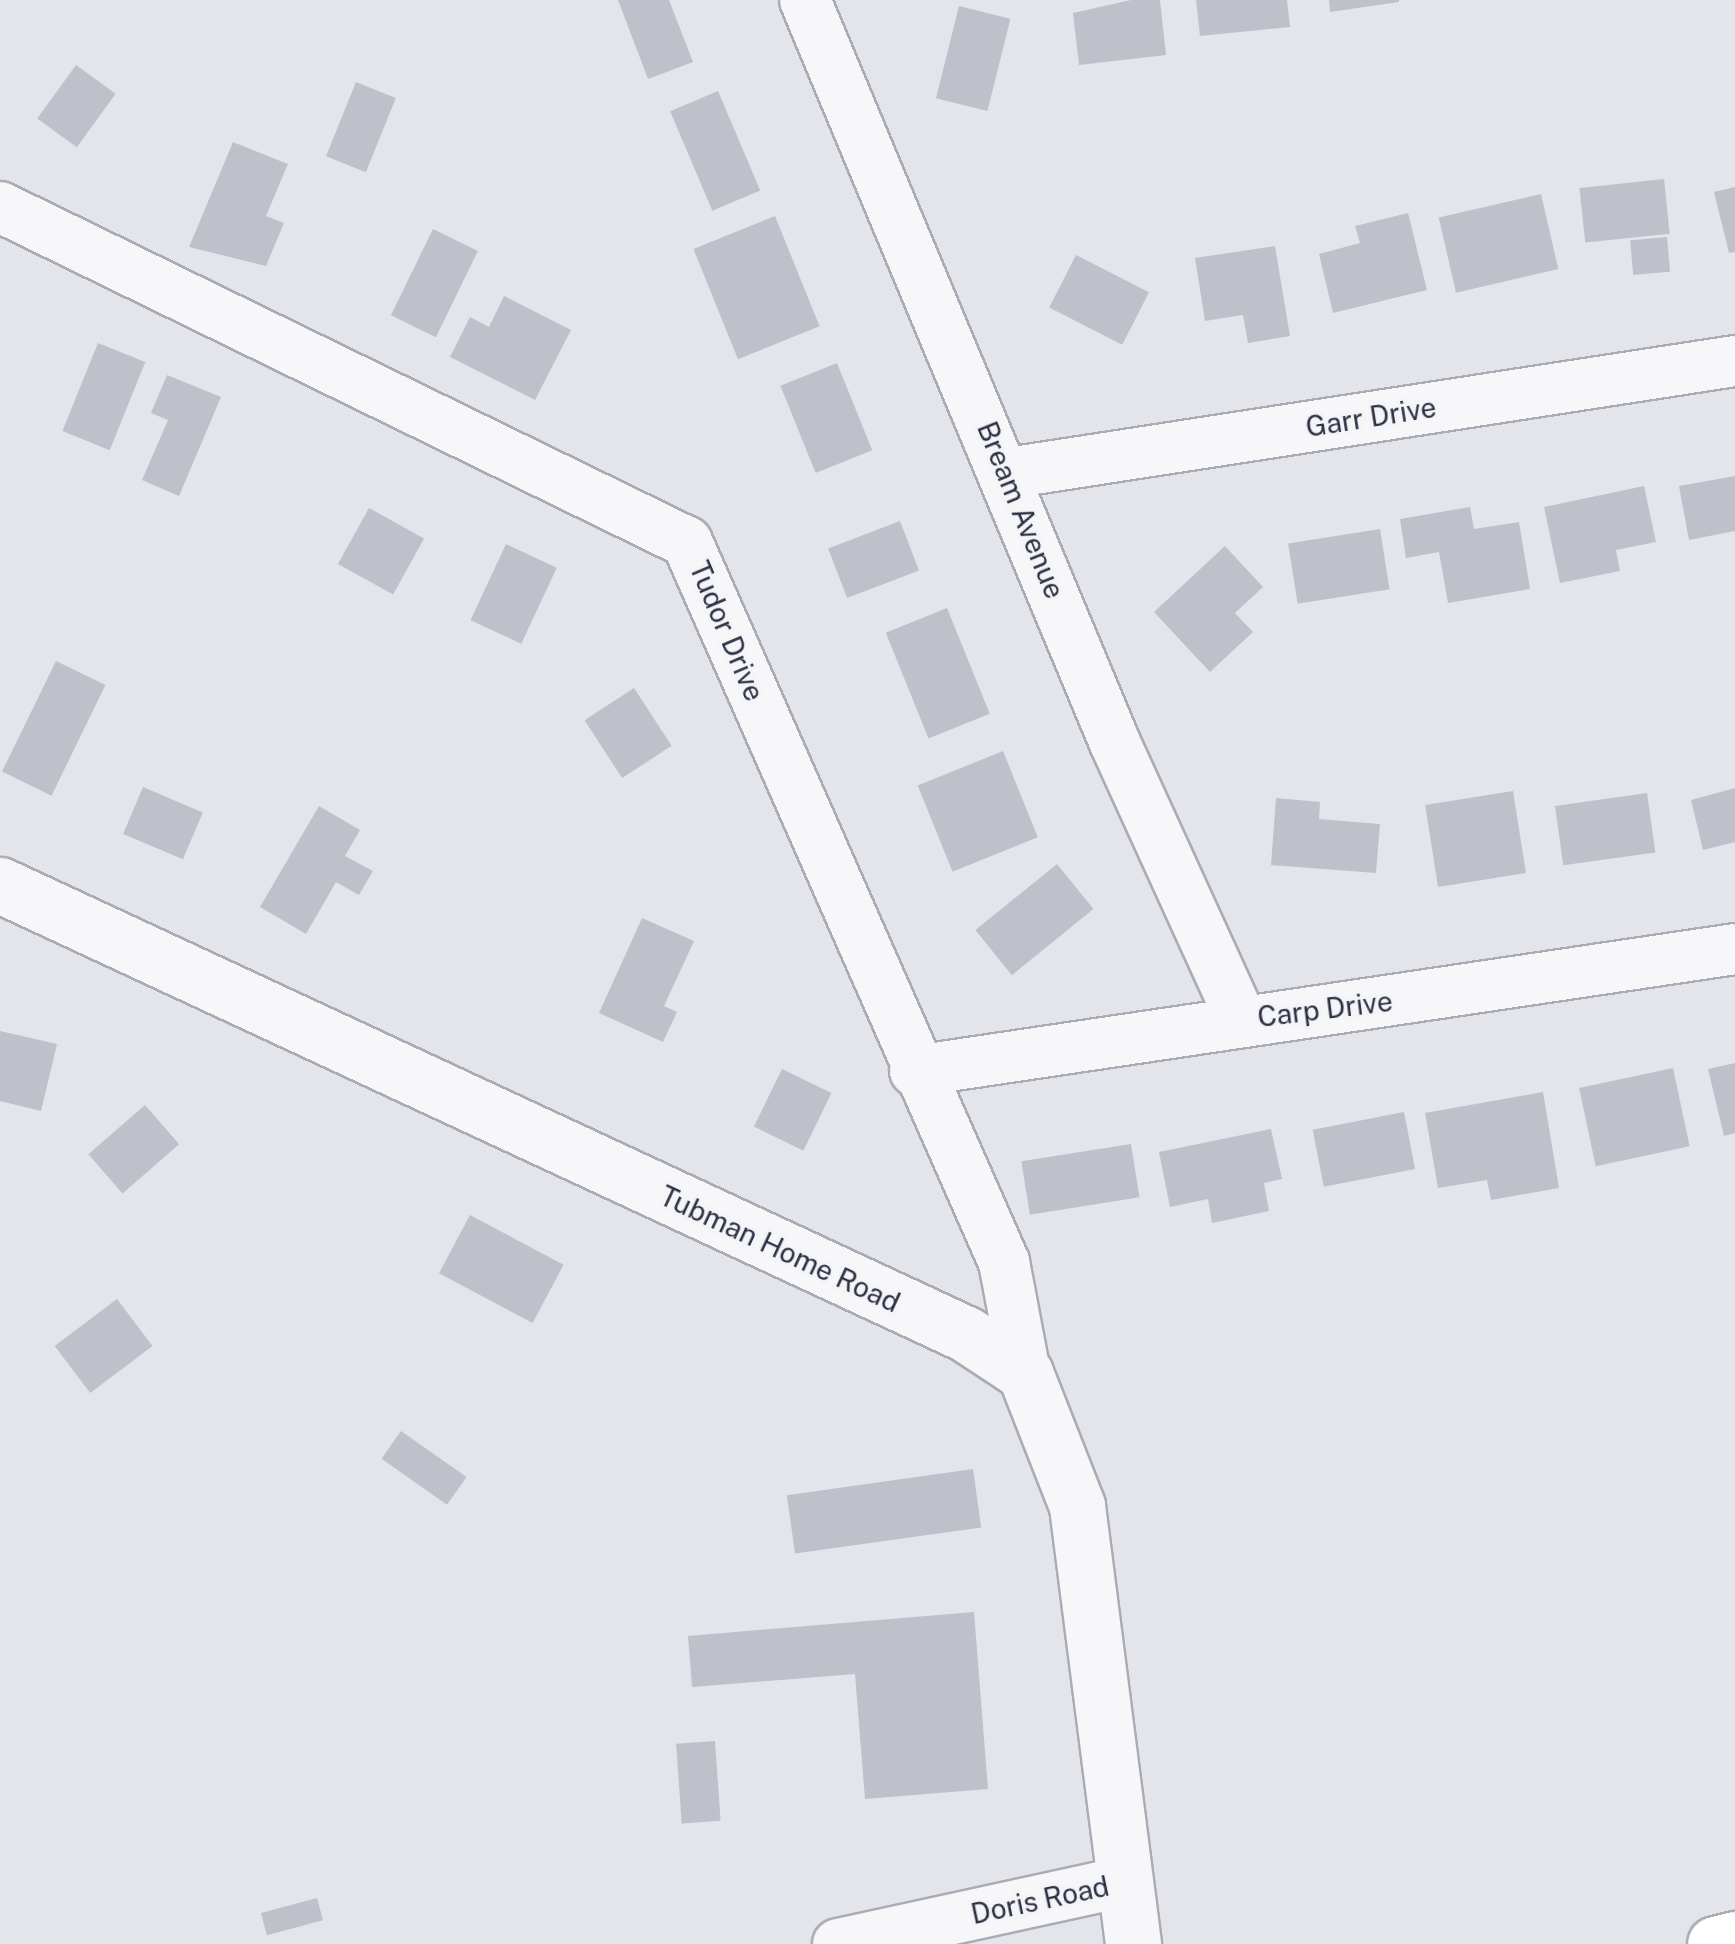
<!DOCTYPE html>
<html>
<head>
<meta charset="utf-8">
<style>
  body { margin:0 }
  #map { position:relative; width:1735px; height:1944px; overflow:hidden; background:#e4e5eb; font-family:"Public Sans",sans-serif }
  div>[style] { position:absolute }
  .building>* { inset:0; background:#bfc0ca; transform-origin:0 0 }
  .roads { filter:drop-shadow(2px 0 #a9abb5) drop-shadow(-2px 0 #a9abb5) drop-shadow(0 2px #a9abb5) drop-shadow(0 -2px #a9abb5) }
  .minor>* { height:50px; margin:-25px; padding:0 25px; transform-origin:25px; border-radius:25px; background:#f7f7f9 }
  .tertiary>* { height:55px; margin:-27.5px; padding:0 27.5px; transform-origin:27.5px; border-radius:27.5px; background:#f7f7f9 }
  .trunk>* { height:55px; margin:-27.5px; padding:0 27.5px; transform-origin:27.5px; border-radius:27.5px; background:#fff }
  span { translate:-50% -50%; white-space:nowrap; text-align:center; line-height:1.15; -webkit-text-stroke:8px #f4f5f8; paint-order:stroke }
  .street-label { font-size:28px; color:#2d2f42 }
</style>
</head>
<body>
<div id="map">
  <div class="building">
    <div style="clip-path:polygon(618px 0,669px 0,693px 62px,648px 79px)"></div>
    <div style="clip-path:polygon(1131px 0,1160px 0,1166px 55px,1079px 65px,1073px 13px)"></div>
    <div style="clip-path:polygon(1196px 0,1287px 0,1290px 27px,1200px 36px)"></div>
    <div style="clip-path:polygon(1329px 0,1399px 0,1399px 2px,1330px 12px)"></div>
    <div style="left:959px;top:6px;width:53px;height:95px;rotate:14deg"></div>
    <div style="left:76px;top:65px;width:49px;height:66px;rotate:36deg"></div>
    <div style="left:356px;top:82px;width:43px;height:80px;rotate:22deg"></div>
    <div style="left:718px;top:91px;width:108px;height:52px;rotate:67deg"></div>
    <div style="clip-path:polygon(233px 142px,288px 164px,266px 216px,284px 223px,266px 266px,189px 247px)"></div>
    <div style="left:1664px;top:179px;width:55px;height:85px;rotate:84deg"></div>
    <div style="clip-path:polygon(1735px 187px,1735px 252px,1729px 253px,1714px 192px)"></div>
    <div style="left:1541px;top:194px;width:77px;height:105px;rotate:77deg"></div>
    <div style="clip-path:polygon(1408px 213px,1427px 290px,1333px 313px,1319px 254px,1360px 243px,1355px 226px)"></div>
    <div style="left:775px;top:216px;width:119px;height:88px;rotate:68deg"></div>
    <div style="left:433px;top:229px;width:50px;height:96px;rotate:26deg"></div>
    <div style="left:1667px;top:237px;width:35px;height:37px;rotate:85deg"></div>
    <div style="clip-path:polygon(1275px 246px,1290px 336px,1248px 343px,1243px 315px,1205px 321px,1195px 258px)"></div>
    <div style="left:1076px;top:255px;width:82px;height:59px;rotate:27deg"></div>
    <div style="clip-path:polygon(504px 296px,571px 330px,535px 400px,450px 357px,470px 317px,489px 327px)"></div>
    <div style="left:98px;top:343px;width:51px;height:95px;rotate:22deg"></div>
    <div style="left:837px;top:363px;width:94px;height:61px;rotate:68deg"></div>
    <div style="clip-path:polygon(167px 375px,221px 397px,179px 496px,142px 480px,168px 420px,151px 413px)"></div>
    <div style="clip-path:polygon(1735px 476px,1735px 531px,1689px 540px,1679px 486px)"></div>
    <div style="clip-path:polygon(1644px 486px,1656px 542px,1616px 550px,1620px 571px,1560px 583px,1544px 507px)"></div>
    <div style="clip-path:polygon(1470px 507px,1474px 529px,1519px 522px,1530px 589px,1448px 603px,1439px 552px,1406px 558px,1400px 519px)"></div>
    <div style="left:369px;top:508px;width:63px;height:64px;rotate:29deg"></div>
    <div style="left:900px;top:521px;width:53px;height:77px;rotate:69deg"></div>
    <div style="left:1380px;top:529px;width:61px;height:93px;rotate:81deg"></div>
    <div style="left:506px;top:544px;width:56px;height:84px;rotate:25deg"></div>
    <div style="clip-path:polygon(1225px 546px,1263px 587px,1235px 613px,1253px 632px,1210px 672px,1154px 612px)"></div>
    <div style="left:947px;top:608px;width:114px;height:66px;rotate:68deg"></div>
    <div style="left:56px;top:661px;width:55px;height:123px;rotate:26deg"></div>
    <div style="left:634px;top:688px;width:69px;height:59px;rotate:57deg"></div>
    <div style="left:1003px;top:751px;width:93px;height:92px;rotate:68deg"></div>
    <div style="left:143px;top:787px;width:65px;height:51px;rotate:23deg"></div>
    <div style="clip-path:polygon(1735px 788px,1735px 842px,1703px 850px,1691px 800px)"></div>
    <div style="left:1513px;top:791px;width:83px;height:89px;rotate:81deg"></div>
    <div style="left:1647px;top:793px;width:60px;height:93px;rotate:82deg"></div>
    <div style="clip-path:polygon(1276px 798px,1320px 802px,1319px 819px,1380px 824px,1376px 873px,1271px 865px)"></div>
    <div style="clip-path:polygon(319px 806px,360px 830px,345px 856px,373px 871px,359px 895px,336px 882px,306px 934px,260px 907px)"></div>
    <div style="left:1057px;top:864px;width:58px;height:105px;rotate:51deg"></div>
    <div style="clip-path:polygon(642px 918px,694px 941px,664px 1006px,677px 1012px,663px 1042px,599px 1013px)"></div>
    <div style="clip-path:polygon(0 1031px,57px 1044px,41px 1111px,0 1101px)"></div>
    <div style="clip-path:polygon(1735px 1063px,1735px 1133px,1724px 1136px,1708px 1069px)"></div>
    <div style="left:1673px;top:1068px;width:80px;height:96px;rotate:78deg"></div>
    <div style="left:782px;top:1069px;width:55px;height:64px;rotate:26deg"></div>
    <div style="clip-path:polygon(1543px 1092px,1559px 1188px,1491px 1200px,1487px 1180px,1438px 1188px,1425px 1113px)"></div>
    <div style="left:145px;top:1105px;width:52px;height:75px;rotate:49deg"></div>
    <div style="left:1404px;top:1112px;width:58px;height:93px;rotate:79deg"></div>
    <div style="clip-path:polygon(1271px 1129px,1282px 1179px,1264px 1183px,1269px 1211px,1212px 1223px,1208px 1199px,1170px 1207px,1159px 1152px)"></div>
    <div style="left:1131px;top:1144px;width:54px;height:111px;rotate:81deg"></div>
    <div style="left:470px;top:1215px;width:106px;height:66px;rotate:28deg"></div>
    <div style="left:117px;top:1299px;width:59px;height:78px;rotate:53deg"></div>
    <div style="left:401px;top:1431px;width:80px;height:34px;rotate:35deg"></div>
    <div style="left:973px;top:1469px;width:59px;height:188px;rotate:82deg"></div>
    <div style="clip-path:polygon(974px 1612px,988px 1789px,865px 1799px,855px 1674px,692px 1687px,688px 1636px)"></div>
    <div style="left:715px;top:1741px;width:80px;height:39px;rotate:86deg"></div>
    <div style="left:317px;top:1898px;width:23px;height:58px;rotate:75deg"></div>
  </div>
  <div class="roads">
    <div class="minor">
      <div style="left:805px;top:0;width:805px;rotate:67.35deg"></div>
      <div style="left:1115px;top:743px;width:303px;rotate:65.5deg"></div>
      <div style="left:0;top:207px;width:764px;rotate:26deg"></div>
      <div style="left:687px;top:542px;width:787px;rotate:66.24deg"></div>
      <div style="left:1004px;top:1262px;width:113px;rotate:79.3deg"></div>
      <div style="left:1008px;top:473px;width:736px;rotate:-8.76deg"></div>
      <div style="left:915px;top:1071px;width:829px;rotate:-8.46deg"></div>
      <div style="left:838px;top:1944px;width:295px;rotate:-12.3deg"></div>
    </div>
    <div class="tertiary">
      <div style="left:0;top:885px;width:1065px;rotate:24.93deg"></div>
      <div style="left:966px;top:1334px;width:71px;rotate:33.5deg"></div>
      <div style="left:1025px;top:1373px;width:143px;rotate:68.6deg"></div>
      <div style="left:1077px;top:1506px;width:442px;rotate:82.7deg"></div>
    </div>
    <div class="trunk">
      <div style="left:1715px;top:1944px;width:21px;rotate:-14deg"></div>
    </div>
  </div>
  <div class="street-label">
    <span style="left:1371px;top:417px;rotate:-9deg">Garr Drive</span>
    <span style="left:1021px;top:510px;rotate:68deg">Bream Avenue</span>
    <span style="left:727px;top:631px;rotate:67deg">Tudor Drive</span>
    <span style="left:1325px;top:1009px;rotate:-7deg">Carp Drive</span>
    <span style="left:780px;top:1249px;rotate:25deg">Tubman Home Road</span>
    <span style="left:1040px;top:1900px;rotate:-12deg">Doris Road</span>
  </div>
</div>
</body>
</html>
